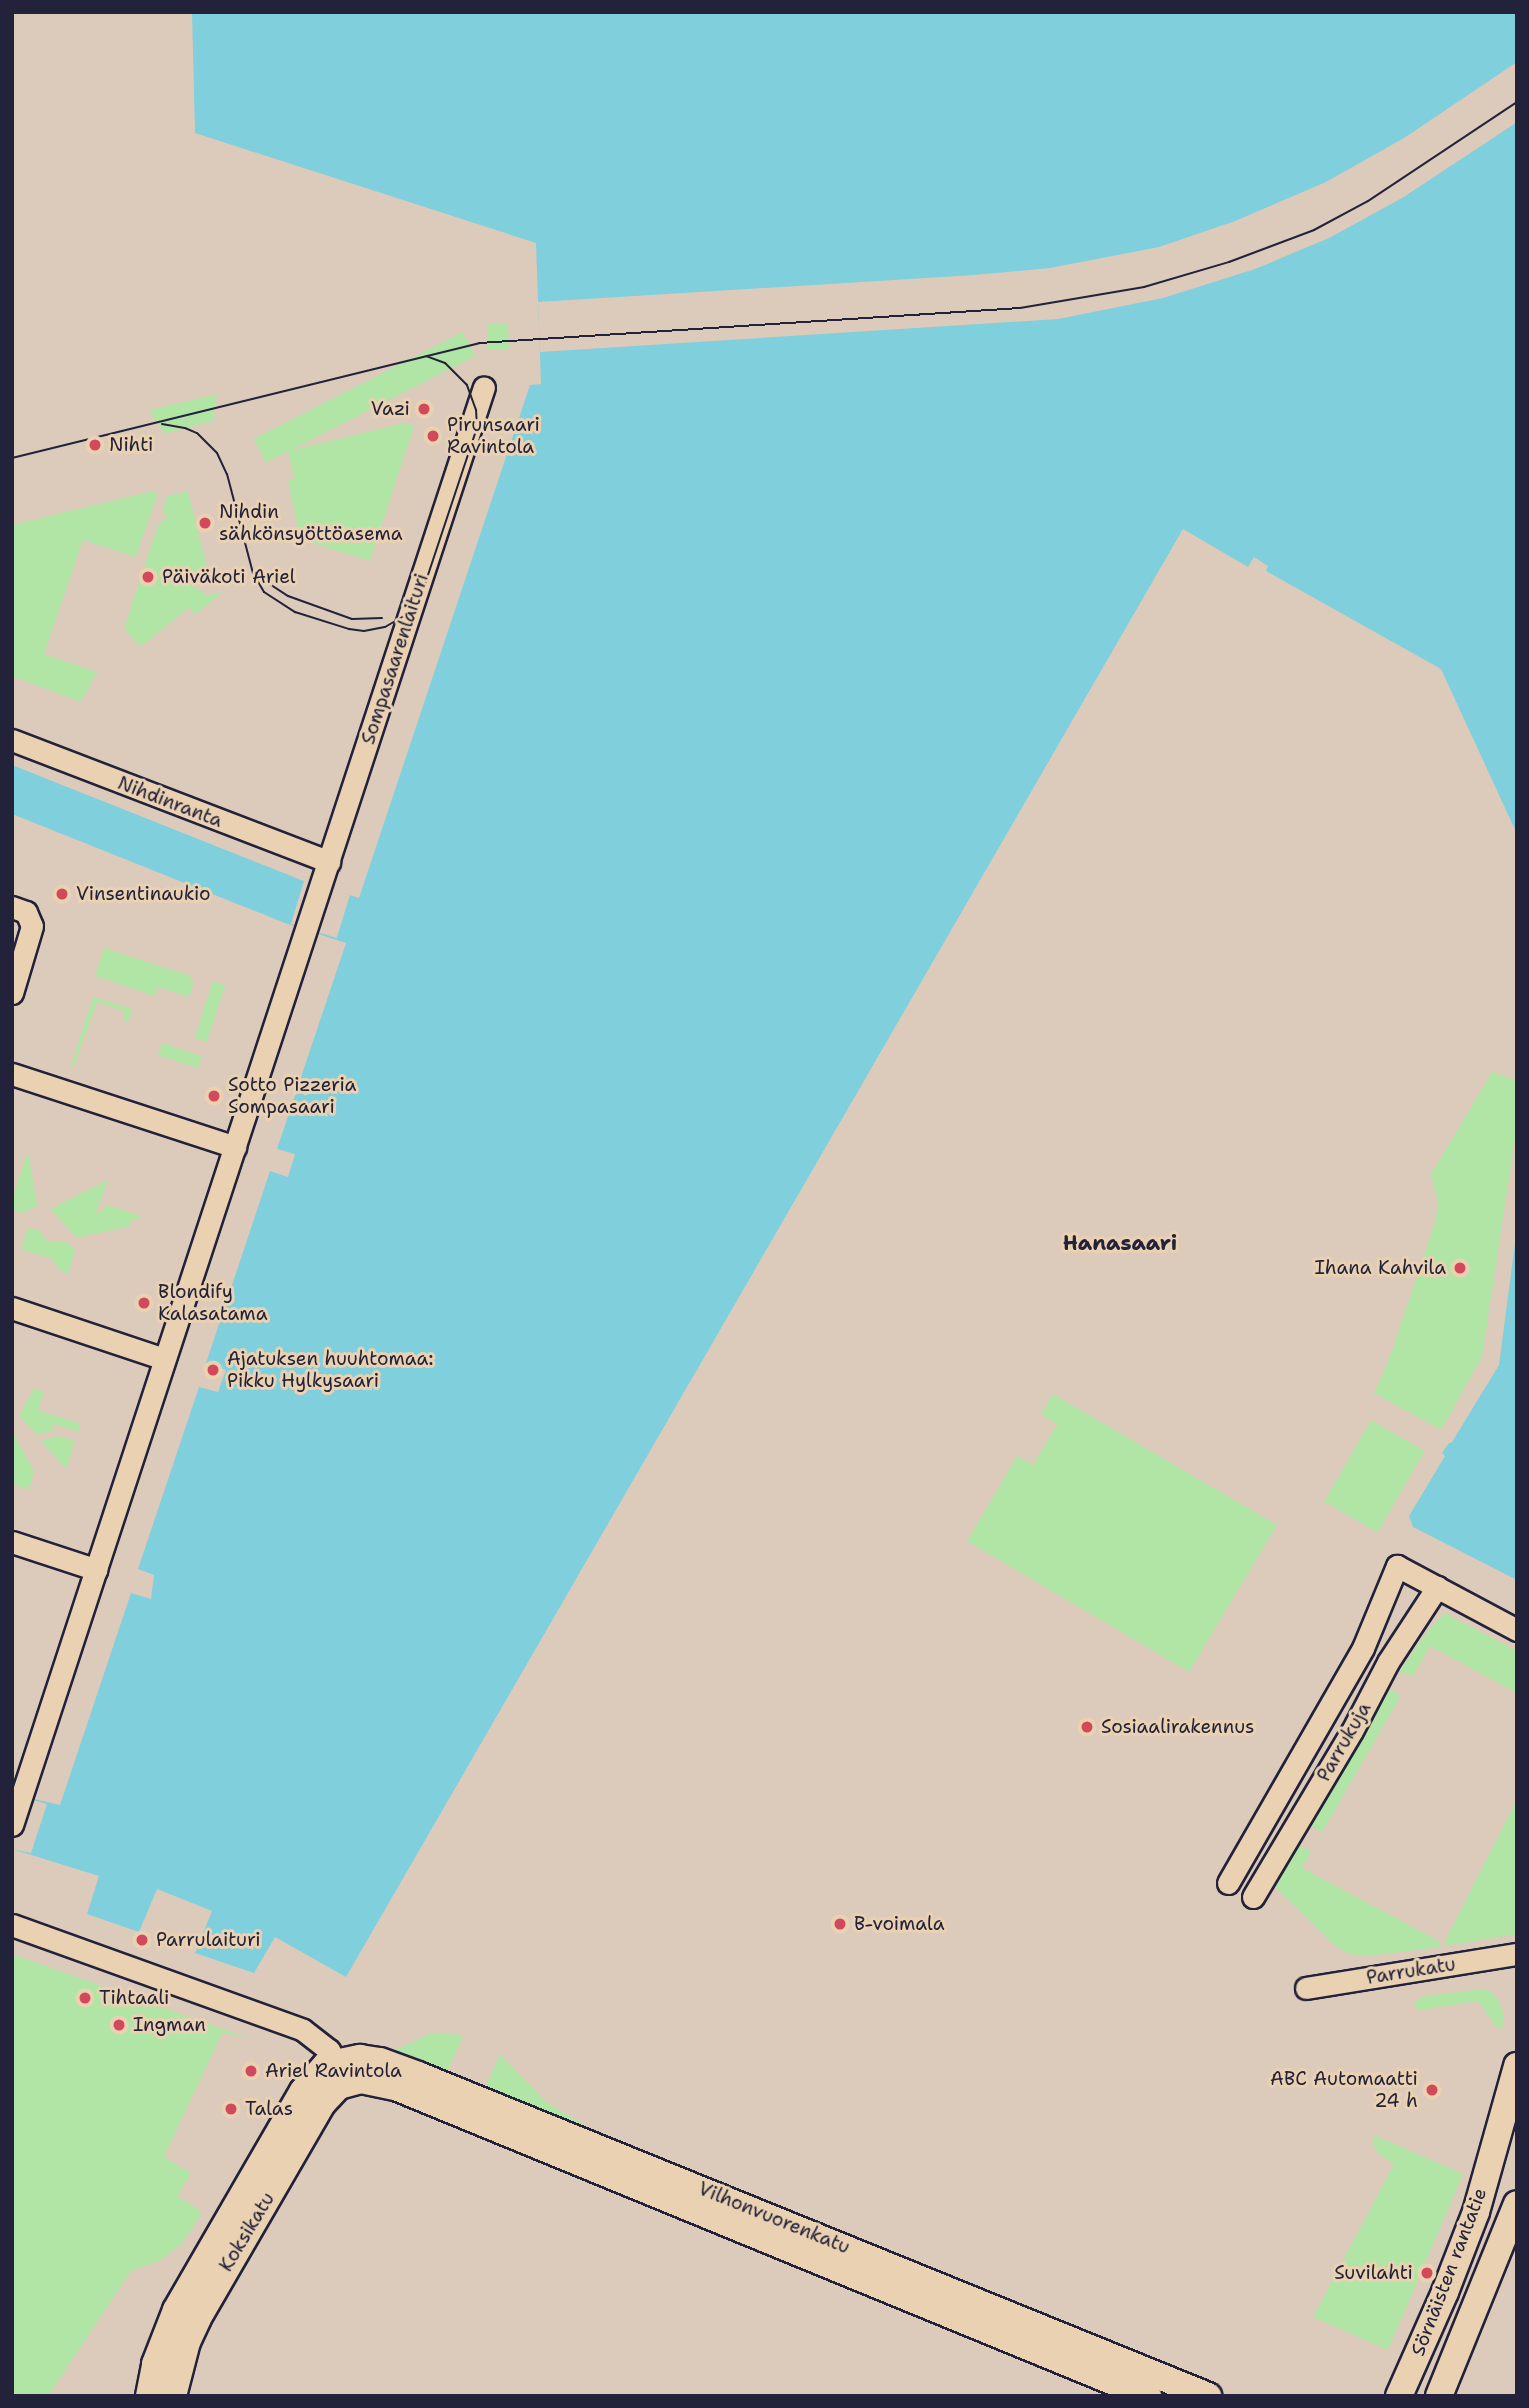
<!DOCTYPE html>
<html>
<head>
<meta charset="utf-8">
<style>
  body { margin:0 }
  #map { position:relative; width:1529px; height:2408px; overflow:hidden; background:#dccbbb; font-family:"Shantell Sans",sans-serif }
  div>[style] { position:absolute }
  .green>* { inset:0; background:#b1e5a6; transform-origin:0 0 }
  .water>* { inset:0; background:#80cfdd }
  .pier>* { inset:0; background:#dccbbb; transform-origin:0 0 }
  .roads { filter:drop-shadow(2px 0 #22223b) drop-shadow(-2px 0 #22223b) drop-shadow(0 2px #22223b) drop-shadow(0 -2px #22223b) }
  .minor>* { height:21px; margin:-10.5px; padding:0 10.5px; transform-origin:10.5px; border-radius:10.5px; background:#e9d1b1 }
  .major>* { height:26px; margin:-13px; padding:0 13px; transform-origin:13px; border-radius:13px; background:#e9d1b1 }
  .tram>* { height:2px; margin:-1px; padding:0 1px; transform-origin:1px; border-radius:1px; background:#22223b }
  .dots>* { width:19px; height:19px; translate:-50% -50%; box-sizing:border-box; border:4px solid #e9d1b1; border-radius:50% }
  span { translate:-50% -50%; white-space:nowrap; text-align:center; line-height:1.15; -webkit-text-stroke:6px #e9d1b1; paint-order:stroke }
  .poi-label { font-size:19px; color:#22223b }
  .right { translate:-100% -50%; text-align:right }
  .left { translate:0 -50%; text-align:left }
  .street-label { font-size:19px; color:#22223b }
  .neighbourhood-label { font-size:21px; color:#22223b; font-weight:700 }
  .frame { position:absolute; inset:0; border:14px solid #22223b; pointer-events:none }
</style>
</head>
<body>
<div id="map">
  <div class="green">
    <div style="left:508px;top:323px;width:26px;height:21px;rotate:88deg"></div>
    <div style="left:463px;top:332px;width:27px;height:235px;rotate:63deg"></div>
    <div style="clip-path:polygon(217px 394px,213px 421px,171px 432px,164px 433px,149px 410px)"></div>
    <div style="clip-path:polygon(405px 423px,414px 426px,370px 561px,300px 539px,288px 481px,294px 479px,288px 451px)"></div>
    <div style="clip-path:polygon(153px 491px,158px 493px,136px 557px,83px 540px,44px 654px,97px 672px,81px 702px,12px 676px,12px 525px)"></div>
    <div style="clip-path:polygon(188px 491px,207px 567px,195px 576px,194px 586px,207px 595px,223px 592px,195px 615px,189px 607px,142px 646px,137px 644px,124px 628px,158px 525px,168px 516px,162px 512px,167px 496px)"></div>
    <div style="clip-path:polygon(104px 948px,191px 976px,190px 980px,194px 982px,189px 997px,158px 987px,155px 996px,95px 976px)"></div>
    <div style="left:213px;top:981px;width:13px;height:60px;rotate:18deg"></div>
    <div style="clip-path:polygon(93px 997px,132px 1009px,128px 1022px,123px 1020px,124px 1011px,97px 1002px,74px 1066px,71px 1065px)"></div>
    <div style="left:162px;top:1043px;width:42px;height:13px;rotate:18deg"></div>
    <div style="clip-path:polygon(1492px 1072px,1517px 1081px,1517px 1125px,1482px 1357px,1441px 1430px,1374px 1393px,1389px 1359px,1435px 1223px,1438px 1203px,1431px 1174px)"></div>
    <div style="clip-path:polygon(26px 1155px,29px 1156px,37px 1206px,22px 1213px,12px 1210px,12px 1200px)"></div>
    <div style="clip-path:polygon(108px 1180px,95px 1215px,108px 1205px,141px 1216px,140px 1218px,132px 1220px,129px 1226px,77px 1238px,50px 1209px)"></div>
    <div style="clip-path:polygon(28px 1228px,40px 1231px,47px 1241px,67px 1241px,75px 1251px,68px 1274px,61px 1271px,52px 1259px,21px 1249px)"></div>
    <div style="clip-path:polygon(34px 1388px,44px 1392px,38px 1410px,80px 1424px,78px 1432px,54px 1424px,52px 1431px,37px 1435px,19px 1416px)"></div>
    <div style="clip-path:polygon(1053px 1394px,1277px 1525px,1189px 1672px,967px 1541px,1017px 1456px,1033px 1465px,1057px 1424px,1041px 1414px)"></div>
    <div style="left:1371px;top:1420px;width:62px;height:94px;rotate:30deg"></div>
    <div style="clip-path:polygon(12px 1431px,34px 1471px,29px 1490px,12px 1484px)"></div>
    <div style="clip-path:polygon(58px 1436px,75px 1441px,66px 1469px,41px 1441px)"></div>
    <div style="clip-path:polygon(1445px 1613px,1517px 1651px,1517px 1693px,1430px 1646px,1413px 1676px,1399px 1672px,1425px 1634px)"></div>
    <div style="clip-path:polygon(1389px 1690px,1398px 1692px,1399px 1699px,1322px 1832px,1311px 1826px)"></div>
    <div style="clip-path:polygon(1517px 1799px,1517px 1934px,1446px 1946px,1445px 1941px)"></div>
    <div style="clip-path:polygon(1299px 1845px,1311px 1851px,1302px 1868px,1439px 1941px,1441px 1947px,1368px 1956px,1349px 1954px,1333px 1944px,1274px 1886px)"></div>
    <div style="clip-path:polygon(12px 1954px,248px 2038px,222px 2033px,164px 2157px,191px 2173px,177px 2196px,201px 2211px,199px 2218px,182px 2243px,161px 2260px,131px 2271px,48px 2396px,12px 2396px)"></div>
    <div style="clip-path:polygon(1482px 1989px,1491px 1991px,1497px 1998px,1504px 2014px,1502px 2029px,1497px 2028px,1478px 2001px,1421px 2010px,1417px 2010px,1414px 2002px,1425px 1996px)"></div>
    <div style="clip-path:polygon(431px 2033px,451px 2033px,463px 2037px,446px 2074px,391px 2052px)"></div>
    <div style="clip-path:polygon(500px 2054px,545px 2101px,587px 2127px,640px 2149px,639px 2153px,484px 2090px)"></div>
    <div style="clip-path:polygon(1374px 2135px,1463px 2174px,1388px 2350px,1313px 2317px,1394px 2164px,1379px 2154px,1374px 2146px)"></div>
  </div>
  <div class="water">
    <div style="clip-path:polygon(192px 12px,1517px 12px,1517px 834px,1441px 669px,1266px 571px,1268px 566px,1254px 557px,1248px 567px,1183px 529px,346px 1977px,275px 1937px,254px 1973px,195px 1953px,212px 1911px,157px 1889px,139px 1932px,87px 1914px,99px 1876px,12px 1849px,12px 1794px,60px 1805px,131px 1593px,151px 1599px,154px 1575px,138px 1569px,199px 1387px,218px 1392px,226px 1370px,206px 1363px,270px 1171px,288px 1177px,295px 1154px,277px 1149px,346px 943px,285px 923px,12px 814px,12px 765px,304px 881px,359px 898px,530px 385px,541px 384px,536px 243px,195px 133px)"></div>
    <div style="clip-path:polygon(1517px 1228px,1517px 1580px,1413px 1527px,1409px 1516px,1445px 1456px,1442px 1453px,1448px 1444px,1452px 1442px,1499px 1365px)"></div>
  </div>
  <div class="pier">
    <div style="clip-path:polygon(1517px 62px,1517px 122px,1493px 138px,1402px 198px,1329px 238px,1255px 269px,1163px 298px,1058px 319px,540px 352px,538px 302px,974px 275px,1050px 268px,1159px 247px,1235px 221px,1326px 182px,1404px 138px)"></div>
    <div style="left:304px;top:881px;width:48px;height:45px;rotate:17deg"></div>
    <div style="clip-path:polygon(12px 1794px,47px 1804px,31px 1853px,12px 1849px)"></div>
  </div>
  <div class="roads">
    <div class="minor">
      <div style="left:12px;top:740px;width:340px;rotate:21deg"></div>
      <div style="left:12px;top:907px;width:15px;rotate:20deg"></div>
      <div style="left:26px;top:912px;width:15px;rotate:67deg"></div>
      <div style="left:32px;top:926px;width:70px;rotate:106.6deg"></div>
      <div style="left:12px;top:1074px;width:235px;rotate:18.1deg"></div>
      <div style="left:12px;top:1308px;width:160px;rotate:18.5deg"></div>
      <div style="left:12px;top:1542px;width:89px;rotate:18.2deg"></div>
      <div style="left:12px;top:1825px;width:1513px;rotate:-71.83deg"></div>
      <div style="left:1228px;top:1883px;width:271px;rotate:-60.1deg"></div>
      <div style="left:1363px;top:1648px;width:89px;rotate:-67.5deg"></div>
      <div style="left:1397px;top:1566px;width:136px;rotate:28.1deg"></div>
      <div style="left:1253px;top:1897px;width:193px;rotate:-59.2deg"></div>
      <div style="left:1352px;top:1731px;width:78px;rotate:-62.4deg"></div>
      <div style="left:1388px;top:1662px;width:90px;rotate:-56.8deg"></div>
      <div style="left:12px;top:1925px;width:309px;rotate:19.8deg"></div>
      <div style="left:303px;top:2030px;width:33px;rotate:38deg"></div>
      <div style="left:329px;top:2050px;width:28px;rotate:63deg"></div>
      <div style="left:1306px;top:1988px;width:214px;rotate:-9.2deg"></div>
    </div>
    <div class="major">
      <div style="left:149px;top:2396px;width:33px;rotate:-79deg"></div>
      <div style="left:155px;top:2364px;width:58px;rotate:-68.7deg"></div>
      <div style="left:176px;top:2310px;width:253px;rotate:-59.9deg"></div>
      <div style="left:303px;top:2091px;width:35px;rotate:-49deg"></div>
      <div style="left:326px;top:2065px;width:35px;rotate:-12deg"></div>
      <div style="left:360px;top:2058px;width:20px;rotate:9deg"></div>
      <div style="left:380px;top:2061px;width:40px;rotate:20.2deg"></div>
      <div style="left:418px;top:2075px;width:853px;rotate:22.11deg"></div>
      <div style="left:173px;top:2396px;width:56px;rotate:-75.5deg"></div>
      <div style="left:187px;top:2342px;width:26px;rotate:-65deg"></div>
      <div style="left:198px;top:2318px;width:247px;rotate:-59.9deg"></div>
      <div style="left:322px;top:2104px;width:25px;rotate:-47deg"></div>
      <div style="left:339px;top:2086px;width:23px;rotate:-15deg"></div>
      <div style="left:361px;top:2080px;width:38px;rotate:12deg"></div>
      <div style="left:398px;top:2088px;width:811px;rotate:22.33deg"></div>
      <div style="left:1399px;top:2396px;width:114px;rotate:-66.1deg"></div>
      <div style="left:1445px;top:2292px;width:86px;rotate:-68.8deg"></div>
      <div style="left:1476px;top:2212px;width:152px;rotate:-74.3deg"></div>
      <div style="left:1439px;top:2396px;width:207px;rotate:-67.9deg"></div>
    </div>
  </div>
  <div class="tram">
    <div style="left:162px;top:424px;width:23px;rotate:10deg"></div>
    <div style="left:185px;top:428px;width:13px;rotate:23deg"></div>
    <div style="left:197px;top:433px;width:28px;rotate:45deg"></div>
    <div style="left:217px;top:453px;width:23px;rotate:65deg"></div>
    <div style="left:227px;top:474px;width:102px;rotate:75.3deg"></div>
    <div style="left:253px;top:573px;width:22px;rotate:60deg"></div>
    <div style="left:264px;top:592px;width:37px;rotate:33deg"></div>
    <div style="left:295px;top:612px;width:57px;rotate:17.5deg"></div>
    <div style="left:349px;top:629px;width:15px;rotate:8deg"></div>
    <div style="left:364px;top:631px;width:21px;rotate:-11deg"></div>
    <div style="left:385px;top:627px;width:28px;rotate:-30deg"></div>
    <div style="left:409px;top:613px;width:21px;rotate:-55deg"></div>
    <div style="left:421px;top:596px;width:177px;rotate:-71.6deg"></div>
    <div style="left:477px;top:428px;width:18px;rotate:-93deg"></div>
    <div style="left:476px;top:410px;width:27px;rotate:-110deg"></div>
    <div style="left:467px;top:385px;width:31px;rotate:-135deg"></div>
    <div style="left:445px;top:363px;width:20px;rotate:-160deg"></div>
    <div style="left:12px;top:458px;width:481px;rotate:-13.8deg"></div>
    <div style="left:479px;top:343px;width:542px;rotate:-3.7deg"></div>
    <div style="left:1020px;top:308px;width:126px;rotate:-9.6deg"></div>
    <div style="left:1144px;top:287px;width:89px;rotate:-16.4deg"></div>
    <div style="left:1229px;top:262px;width:91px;rotate:-20.6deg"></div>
    <div style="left:1314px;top:230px;width:61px;rotate:-28.2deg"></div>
    <div style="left:1368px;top:201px;width:179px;rotate:-33.6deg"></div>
    <div style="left:268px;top:583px;width:24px;rotate:33deg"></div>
    <div style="left:288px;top:596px;width:68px;rotate:19.8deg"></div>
    <div style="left:352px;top:619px;width:30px;rotate:-2deg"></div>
  </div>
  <div class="dots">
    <div style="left:424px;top:409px;background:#d1495b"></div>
    <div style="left:433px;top:436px;background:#d1495b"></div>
    <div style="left:95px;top:445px;background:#d1495b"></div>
    <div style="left:205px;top:523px;background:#d1495b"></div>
    <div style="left:148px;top:577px;background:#d1495b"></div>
    <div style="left:62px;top:894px;background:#d1495b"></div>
    <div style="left:214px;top:1096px;background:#d1495b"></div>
    <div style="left:1460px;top:1268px;background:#d1495b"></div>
    <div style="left:144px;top:1303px;background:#d1495b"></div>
    <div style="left:213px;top:1370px;background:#d1495b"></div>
    <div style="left:1087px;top:1727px;background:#d1495b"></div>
    <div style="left:840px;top:1924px;background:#d1495b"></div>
    <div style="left:142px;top:1940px;background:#d1495b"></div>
    <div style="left:85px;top:1998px;background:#d1495b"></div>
    <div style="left:119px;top:2025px;background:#d1495b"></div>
    <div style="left:251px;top:2071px;background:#d1495b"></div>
    <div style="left:1432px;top:2090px;background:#d1495b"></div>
    <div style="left:231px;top:2109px;background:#d1495b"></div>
    <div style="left:1427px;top:2273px;background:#d1495b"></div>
  </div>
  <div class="poi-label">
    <span class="right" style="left:410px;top:409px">Vazi</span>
    <span class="left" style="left:447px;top:436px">Pirunsaari<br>Ravintola</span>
    <span class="left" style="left:109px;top:445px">Nihti</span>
    <span class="left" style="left:219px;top:523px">Nihdin<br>sähkönsyöttöasema</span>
    <span class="left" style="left:162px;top:577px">Päiväkoti Ariel</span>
    <span class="left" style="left:76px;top:894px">Vinsentinaukio</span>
    <span class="left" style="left:228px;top:1096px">Sotto Pizzeria<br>Sompasaari</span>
    <span class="right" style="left:1446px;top:1268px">Ihana Kahvila</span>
    <span class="left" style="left:158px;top:1303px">Blondify<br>Kalasatama</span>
    <span class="left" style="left:227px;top:1370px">Ajatuksen huuhtomaa:<br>Pikku Hylkysaari</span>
    <span class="left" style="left:1101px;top:1727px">Sosiaalirakennus</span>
    <span class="left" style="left:854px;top:1924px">B-voimala</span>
    <span class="left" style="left:156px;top:1940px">Parrulaituri</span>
    <span class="left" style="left:99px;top:1998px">Tihtaali</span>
    <span class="left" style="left:133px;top:2025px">Ingman</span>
    <span class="left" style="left:265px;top:2071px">Ariel Ravintola</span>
    <span class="right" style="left:1418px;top:2090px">ABC Automaatti<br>24 h</span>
    <span class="left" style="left:245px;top:2109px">Talas</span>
    <span class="right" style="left:1413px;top:2273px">Suvilahti</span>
  </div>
  <div class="street-label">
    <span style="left:395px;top:659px;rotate:-72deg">Sompasaarenlaituri</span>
    <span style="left:170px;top:802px;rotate:21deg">Nihdinranta</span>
    <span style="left:1344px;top:1742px;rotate:-60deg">Parrukuja</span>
    <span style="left:1411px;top:1971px;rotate:-9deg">Parrukatu</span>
    <span style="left:774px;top:2218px;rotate:22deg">Vilhonvuorenkatu</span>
    <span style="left:247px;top:2232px;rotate:-59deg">Koksikatu</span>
    <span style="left:1449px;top:2272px;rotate:-69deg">Sörnäisten rantatie</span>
  </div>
  <div class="neighbourhood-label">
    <span style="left:1120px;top:1243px">Hanasaari</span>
  </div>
  <div class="frame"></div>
</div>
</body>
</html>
